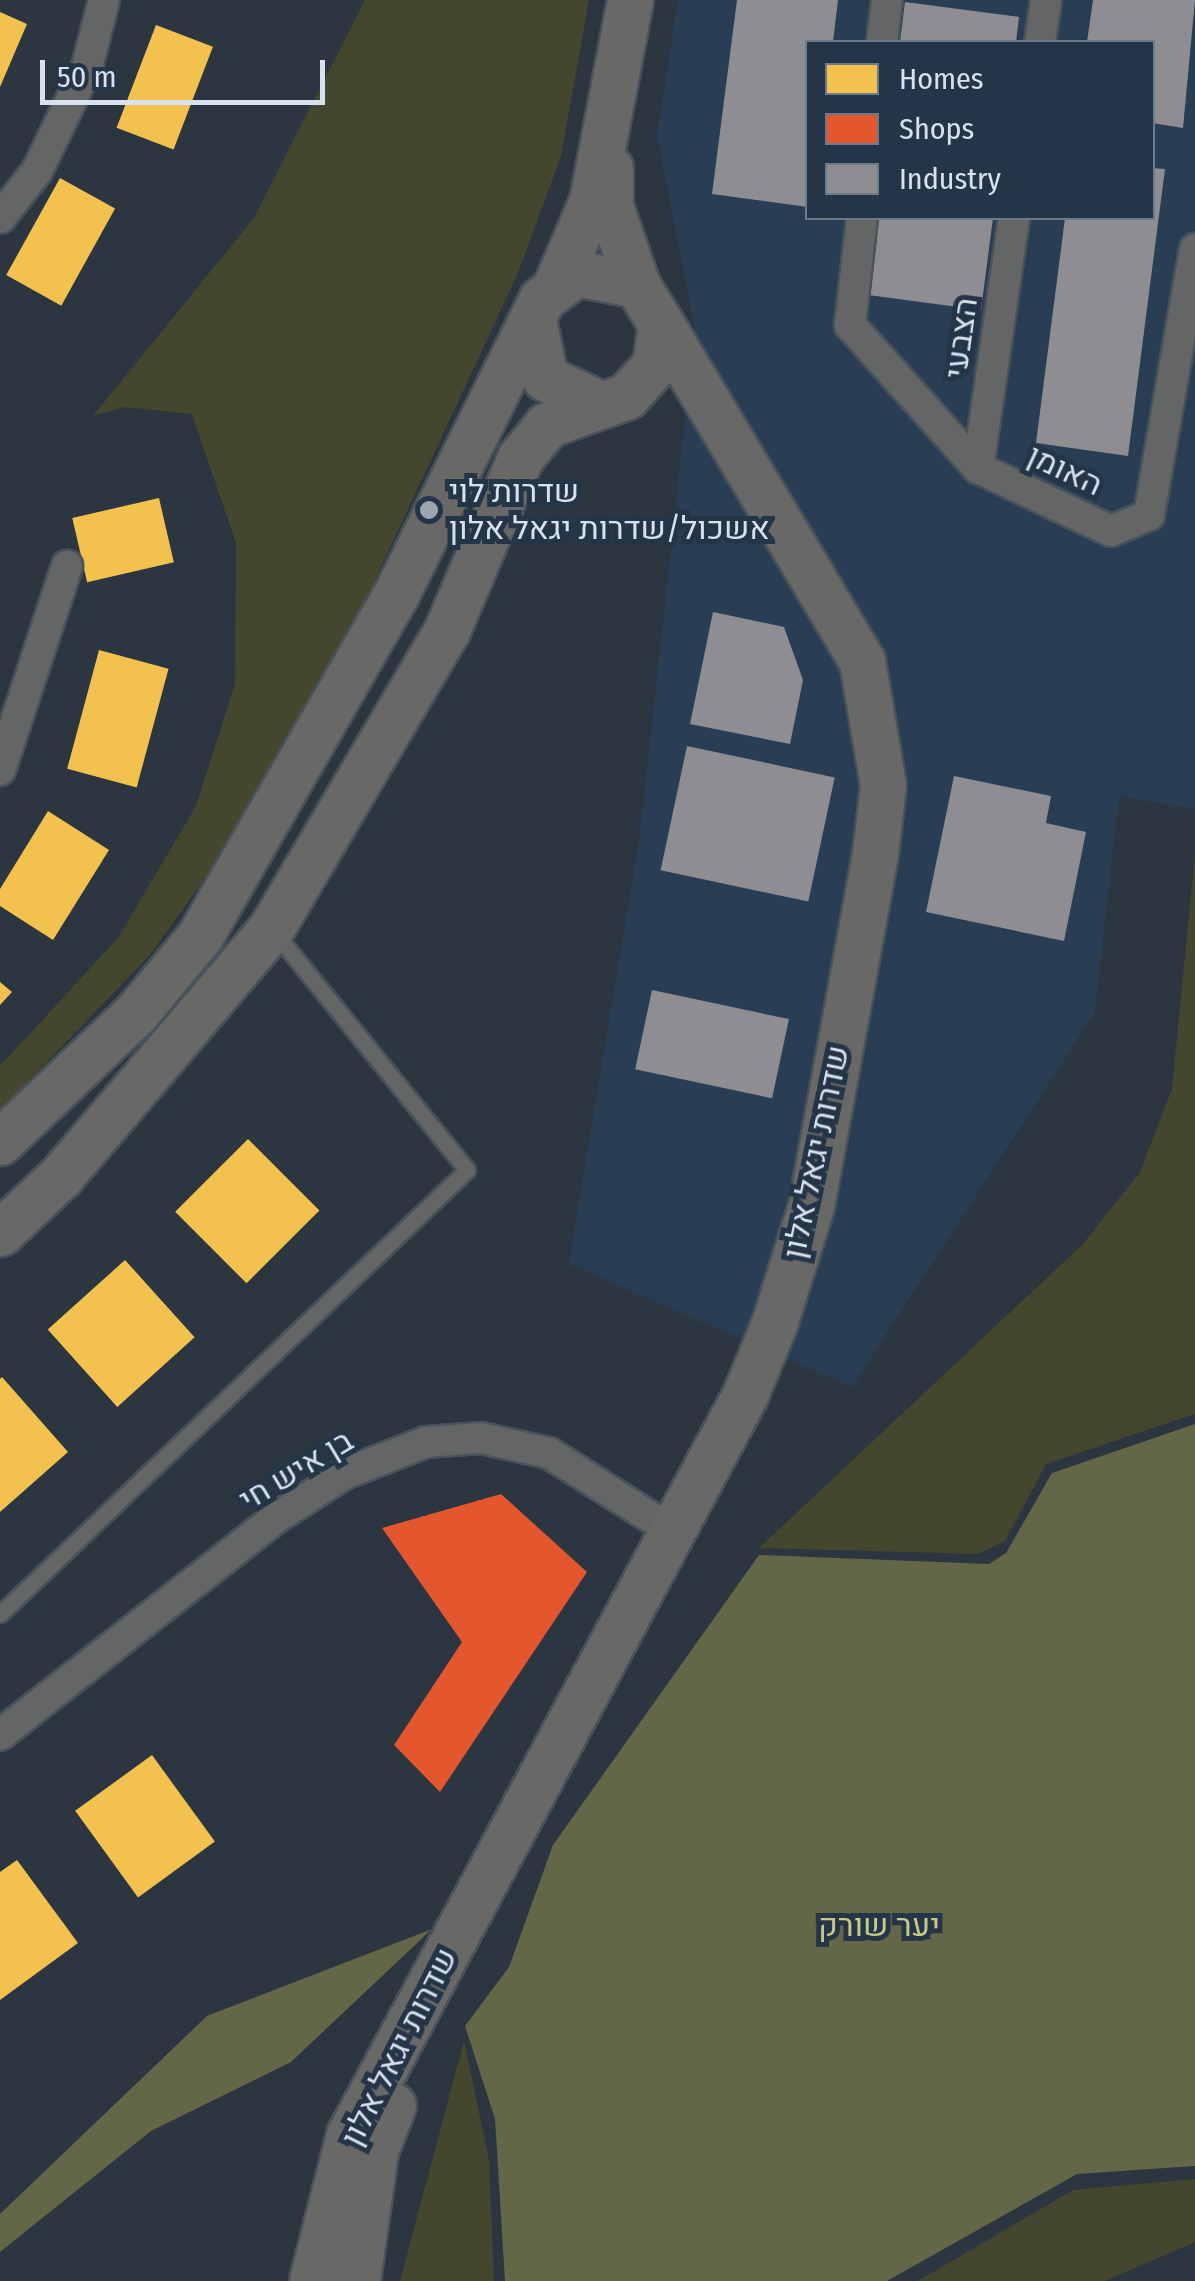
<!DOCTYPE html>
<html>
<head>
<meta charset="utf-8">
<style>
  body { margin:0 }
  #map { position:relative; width:1195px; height:2281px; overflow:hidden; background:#2c3640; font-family:"Fira Sans Condensed",Heebo,sans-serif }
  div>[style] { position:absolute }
  .built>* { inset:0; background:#293e54 }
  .green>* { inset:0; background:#44472e }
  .forest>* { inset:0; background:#636647 }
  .homes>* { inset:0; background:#f2c14e; transform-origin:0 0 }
  .shops>* { inset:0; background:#e4572e }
  .industry>* { inset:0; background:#8d8d92; transform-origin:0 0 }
  .roads { filter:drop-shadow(2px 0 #49525a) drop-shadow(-2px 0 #49525a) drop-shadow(0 2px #49525a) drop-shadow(0 -2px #49525a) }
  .service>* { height:15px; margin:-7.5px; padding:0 7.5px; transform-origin:7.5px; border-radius:7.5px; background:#636665 }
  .minor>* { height:30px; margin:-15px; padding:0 15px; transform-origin:15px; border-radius:15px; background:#636665 }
  .secondary>* { height:45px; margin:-22.5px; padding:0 22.5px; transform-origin:22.5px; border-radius:22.5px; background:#686967 }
  .dots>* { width:28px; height:28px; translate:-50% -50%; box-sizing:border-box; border:5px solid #243548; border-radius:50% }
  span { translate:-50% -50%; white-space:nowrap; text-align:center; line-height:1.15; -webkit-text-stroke:10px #243548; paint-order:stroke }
  .street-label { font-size:32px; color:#d8e2ee }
  .poi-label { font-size:32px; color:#d8e2ee }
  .left { translate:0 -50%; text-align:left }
  .park-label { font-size:32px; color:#c6c987 }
  .legend { position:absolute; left:805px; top:40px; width:350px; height:180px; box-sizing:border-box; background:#243548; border:2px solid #6c7a8a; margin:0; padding:12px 18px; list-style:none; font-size:30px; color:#d8e2ee }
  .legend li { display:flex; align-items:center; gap:20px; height:50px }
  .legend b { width:50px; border:2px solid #6c7a8a }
  .scale { position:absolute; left:40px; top:60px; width:285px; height:45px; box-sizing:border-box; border:5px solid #d8e2ee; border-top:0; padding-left:12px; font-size:30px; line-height:35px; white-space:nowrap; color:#d8e2ee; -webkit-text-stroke:8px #243548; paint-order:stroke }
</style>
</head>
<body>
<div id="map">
  <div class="built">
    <div style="clip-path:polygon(evenodd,678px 0,1195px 0,1195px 809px,1119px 796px,1095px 1012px,852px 1387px,569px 1264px,640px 833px,695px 329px,657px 136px,678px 0,808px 42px,1152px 42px,1152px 218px,808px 218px,808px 42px)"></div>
  </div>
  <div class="green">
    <div style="clip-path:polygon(365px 0,589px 0,561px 156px,518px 273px,361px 610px,243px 825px,150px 955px,0 1111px,0 1066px,118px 938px,196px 806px,235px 684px,236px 543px,192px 414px,124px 407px,93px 416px,254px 218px)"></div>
    <div style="clip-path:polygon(1195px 855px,1195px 1414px,1046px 1464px,1005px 1541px,978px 1554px,759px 1548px,1082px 1245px,1140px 1172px,1172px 1089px)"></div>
    <div style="clip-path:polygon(464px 2041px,489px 2160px,494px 2281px,400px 2281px)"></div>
    <div style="clip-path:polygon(1195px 2179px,1195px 2242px,1105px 2281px,918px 2281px,1073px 2190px)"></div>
  </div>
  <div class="forest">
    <div style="clip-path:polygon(1195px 1424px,1195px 2166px,1077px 2174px,887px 2281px,505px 2281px,495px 2119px,465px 2026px,509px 1967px,553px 1845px,759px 1555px,989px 1564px,1006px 1553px,1052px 1473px)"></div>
    <div style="clip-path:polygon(432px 1929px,291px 2062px,151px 2131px,0 2252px,0 2214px,207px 2016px)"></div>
  </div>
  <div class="homes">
    <div style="clip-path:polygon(0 12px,27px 24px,0 87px)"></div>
    <div style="left:156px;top:25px;width:61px;height:110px;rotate:21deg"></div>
    <div style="left:60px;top:178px;width:63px;height:111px;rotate:29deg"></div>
    <div style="left:159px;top:498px;width:66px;height:89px;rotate:77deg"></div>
    <div style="left:99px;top:650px;width:72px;height:123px;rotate:15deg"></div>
    <div style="clip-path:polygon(48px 811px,109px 850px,53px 940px,0 906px,0 889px)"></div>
    <div style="clip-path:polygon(0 982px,12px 992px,0 1005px)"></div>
    <div style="left:248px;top:1139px;width:101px;height:103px;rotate:45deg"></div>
    <div style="left:125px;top:1260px;width:104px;height:104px;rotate:48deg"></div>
    <div style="clip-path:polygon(2px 1377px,68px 1452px,0 1512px,0 1379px)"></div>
    <div style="left:152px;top:1755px;width:107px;height:95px;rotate:54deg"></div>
    <div style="clip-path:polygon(17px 1860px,78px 1943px,0 2000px,0 1872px)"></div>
  </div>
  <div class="shops">
    <div style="clip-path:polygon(501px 1494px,587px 1572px,440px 1792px,394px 1745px,462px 1642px,382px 1528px)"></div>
  </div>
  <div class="industry">
    <div style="clip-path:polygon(737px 0,838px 0,833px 42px,808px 42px,808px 207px,712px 194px)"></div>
    <div style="clip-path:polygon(1093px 0,1195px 0,1183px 128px,1152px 123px,1152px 42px,1087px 42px)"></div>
    <div style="clip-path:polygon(905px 2px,1019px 17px,1016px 42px,900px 42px)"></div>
    <div style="clip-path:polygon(1152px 168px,1165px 169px,1128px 456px,1036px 443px,1065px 218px,1152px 218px)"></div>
    <div style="clip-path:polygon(878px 218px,993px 218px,981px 310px,868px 295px)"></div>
    <div style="clip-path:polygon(713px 612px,784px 627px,803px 680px,790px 744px,690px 724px)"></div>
    <div style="left:687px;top:746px;width:151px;height:127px;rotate:12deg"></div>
    <div style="clip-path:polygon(954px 776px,1051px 796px,1046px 823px,1086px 832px,1064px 941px,926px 912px)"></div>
    <div style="left:652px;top:990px;width:140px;height:81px;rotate:12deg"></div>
  </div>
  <div class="roads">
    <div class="service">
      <div style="left:0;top:1614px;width:644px;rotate:-43.55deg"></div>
      <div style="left:467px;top:1170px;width:306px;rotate:-129deg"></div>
    </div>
    <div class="minor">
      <div style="left:882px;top:42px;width:42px;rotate:-83.2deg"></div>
      <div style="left:1040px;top:42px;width:42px;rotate:-81.9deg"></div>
      <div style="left:0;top:218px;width:60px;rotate:-51.8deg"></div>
      <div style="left:37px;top:171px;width:115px;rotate:-64.3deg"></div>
      <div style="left:87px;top:67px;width:69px;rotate:-75.8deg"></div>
      <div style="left:862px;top:218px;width:108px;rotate:96.4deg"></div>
      <div style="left:850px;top:325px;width:192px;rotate:48.2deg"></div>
      <div style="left:978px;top:468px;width:147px;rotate:25.3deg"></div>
      <div style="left:1111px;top:531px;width:41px;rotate:-22.8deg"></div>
      <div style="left:1149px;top:515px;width:270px;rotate:-80.2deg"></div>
      <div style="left:978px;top:468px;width:253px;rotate:-81.8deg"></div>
      <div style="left:0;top:770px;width:215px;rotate:-71.8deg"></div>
      <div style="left:0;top:1735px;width:351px;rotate:-38.2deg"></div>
      <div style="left:276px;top:1518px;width:81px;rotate:-32.9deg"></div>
      <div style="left:344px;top:1474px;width:88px;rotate:-21.3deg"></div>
      <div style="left:426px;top:1442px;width:55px;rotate:-4.2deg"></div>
      <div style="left:481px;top:1438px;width:70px;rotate:12.4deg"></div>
      <div style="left:549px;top:1453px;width:142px;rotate:32.3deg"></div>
    </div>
    <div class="secondary">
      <div style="left:610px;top:168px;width:38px;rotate:90deg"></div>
      <div style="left:610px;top:206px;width:83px;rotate:71.1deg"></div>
      <div style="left:557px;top:283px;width:89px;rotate:-66.9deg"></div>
      <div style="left:592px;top:201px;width:205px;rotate:-79.3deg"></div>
      <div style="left:533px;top:319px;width:60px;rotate:78.5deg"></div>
      <div style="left:545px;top:378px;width:59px;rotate:25.3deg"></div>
      <div style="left:0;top:1142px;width:187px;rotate:-43.5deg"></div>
      <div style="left:136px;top:1013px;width:100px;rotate:-50.3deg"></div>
      <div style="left:200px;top:936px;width:392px;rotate:-60.2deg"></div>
      <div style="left:395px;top:596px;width:331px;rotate:-63.7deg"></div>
      <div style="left:542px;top:299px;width:43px;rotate:-37.4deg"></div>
      <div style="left:576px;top:273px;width:62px;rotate:11.1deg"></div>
      <div style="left:637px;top:285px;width:46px;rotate:58.4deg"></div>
      <div style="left:661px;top:324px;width:41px;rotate:98.3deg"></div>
      <div style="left:655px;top:365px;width:42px;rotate:132.1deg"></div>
      <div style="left:627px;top:396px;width:85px;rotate:160.1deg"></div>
      <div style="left:547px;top:425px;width:43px;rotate:129.3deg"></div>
      <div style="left:520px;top:458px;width:187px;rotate:113deg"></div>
      <div style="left:447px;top:630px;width:347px;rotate:120.5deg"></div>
      <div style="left:271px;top:929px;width:323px;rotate:130.4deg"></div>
      <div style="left:62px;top:1175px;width:85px;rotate:136.9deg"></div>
      <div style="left:312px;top:2281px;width:151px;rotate:-75.8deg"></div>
      <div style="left:349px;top:2135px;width:839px;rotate:-61.85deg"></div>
      <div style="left:745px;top:1395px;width:77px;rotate:-67.8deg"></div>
      <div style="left:774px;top:1324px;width:124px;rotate:-72.6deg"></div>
      <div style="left:811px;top:1206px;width:358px;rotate:-79.7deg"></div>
      <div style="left:875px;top:854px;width:69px;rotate:-83.4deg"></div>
      <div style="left:883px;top:785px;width:126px;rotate:-99.6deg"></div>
      <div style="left:862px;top:661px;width:392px;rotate:-120.8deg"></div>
      <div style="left:357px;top:2281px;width:131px;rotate:-82.1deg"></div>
      <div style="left:375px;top:2151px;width:49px;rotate:-68.6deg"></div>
    </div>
  </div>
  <div class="dots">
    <div style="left:429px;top:510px;background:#9ca6b1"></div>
  </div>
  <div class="street-label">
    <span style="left:961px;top:338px;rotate:-82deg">הצבעי</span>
    <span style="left:1065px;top:470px;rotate:25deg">האומן</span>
    <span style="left:816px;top:1152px;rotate:-78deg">שדרות יגאל אלון</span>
    <span style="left:296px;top:1470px;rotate:-31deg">בן איש חי</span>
    <span style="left:399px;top:2047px;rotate:-63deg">שדרות יגאל אלון</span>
  </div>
  <div class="poi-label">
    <span class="left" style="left:449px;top:510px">שדרות לוי<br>אשכול/שדרות יגאל אלון</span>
  </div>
  <div class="park-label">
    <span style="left:879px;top:1925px">יער שורק</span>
  </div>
  <ul class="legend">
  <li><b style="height:28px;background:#f2c14e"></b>Homes</li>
  <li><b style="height:28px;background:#e4572e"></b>Shops</li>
  <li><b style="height:28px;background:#8d8d92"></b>Industry</li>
  </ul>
  <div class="scale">50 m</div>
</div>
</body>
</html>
